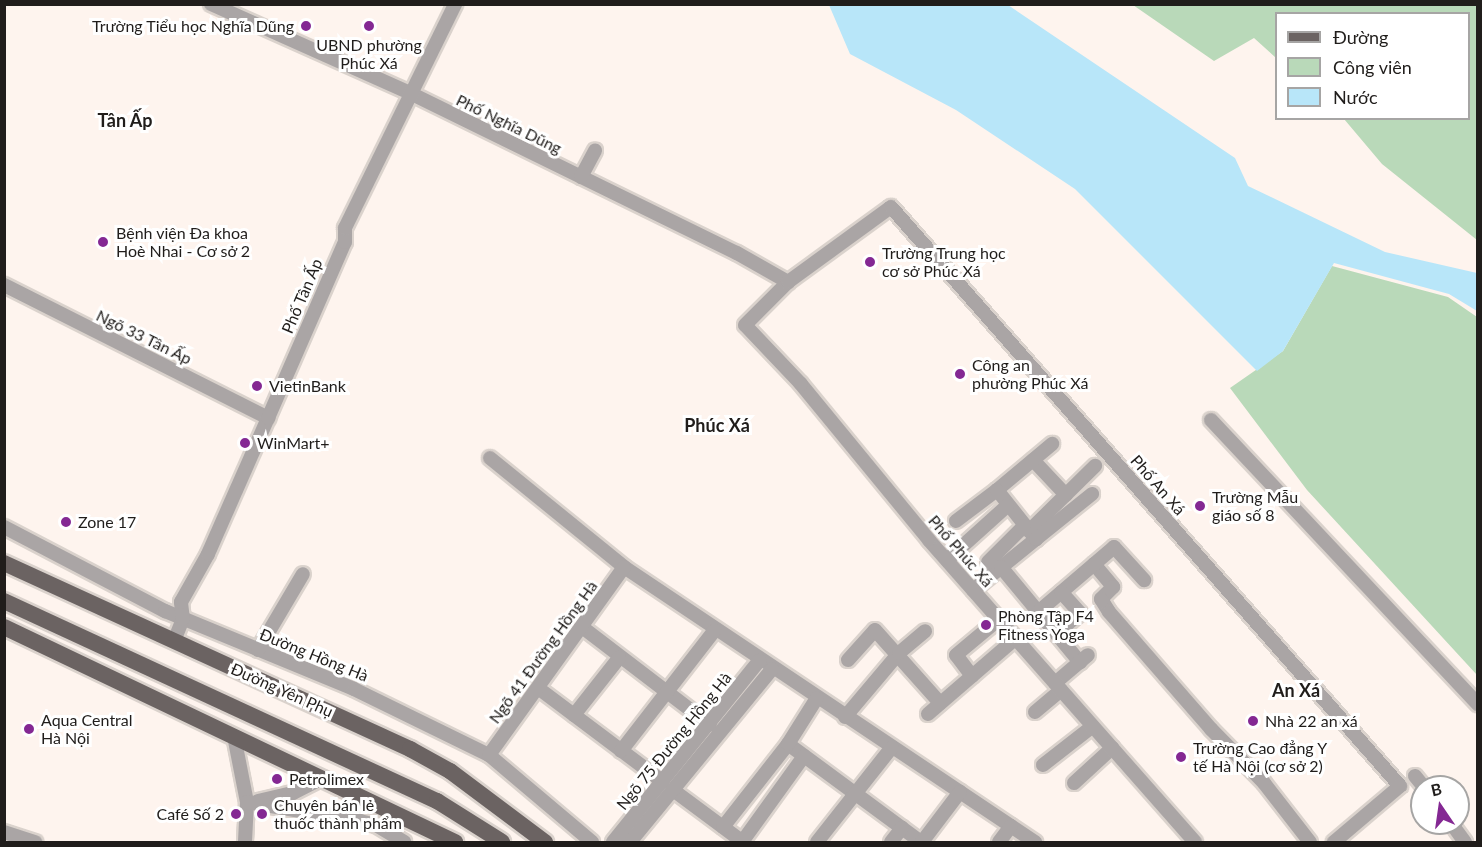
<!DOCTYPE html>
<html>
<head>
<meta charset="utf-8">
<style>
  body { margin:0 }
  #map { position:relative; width:1482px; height:847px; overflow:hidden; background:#fef4ee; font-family:Lato,sans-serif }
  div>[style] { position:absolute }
  .green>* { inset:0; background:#b9d9b9 }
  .water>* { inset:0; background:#b8e6f9 }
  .roads { filter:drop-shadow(2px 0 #dad2cc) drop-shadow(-2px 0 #dad2cc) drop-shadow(0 2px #dad2cc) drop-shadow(0 -2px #dad2cc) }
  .minor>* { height:14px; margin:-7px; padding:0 7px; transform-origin:7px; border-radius:7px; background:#aaa5a5 }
  .major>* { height:16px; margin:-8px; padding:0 8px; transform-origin:8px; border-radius:8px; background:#6b6362 }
  .dots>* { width:16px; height:16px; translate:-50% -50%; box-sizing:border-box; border:3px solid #fff; border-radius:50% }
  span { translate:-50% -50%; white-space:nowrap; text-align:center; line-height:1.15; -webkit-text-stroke:6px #fff; paint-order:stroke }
  .poi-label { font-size:16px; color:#201d1b }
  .right { translate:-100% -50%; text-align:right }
  .left { translate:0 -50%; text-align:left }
  .street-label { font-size:16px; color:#201d1b }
  .neighbourhood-label { font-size:18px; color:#201d1b; font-weight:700 }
  .frame { position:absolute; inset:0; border:6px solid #201d1b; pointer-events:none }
  .legend { position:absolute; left:1275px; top:12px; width:195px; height:108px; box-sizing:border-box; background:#fff; border:2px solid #a6a5a4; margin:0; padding:8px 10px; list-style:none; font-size:18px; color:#201d1b }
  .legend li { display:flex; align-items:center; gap:12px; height:30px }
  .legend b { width:30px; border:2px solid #a6a5a4 }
  .north { position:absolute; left:1410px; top:775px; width:60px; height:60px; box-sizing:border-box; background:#fff; border:2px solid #a6a5a4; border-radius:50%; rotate:347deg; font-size:16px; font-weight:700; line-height:24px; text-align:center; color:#201d1b }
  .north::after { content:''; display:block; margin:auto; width:21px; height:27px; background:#842893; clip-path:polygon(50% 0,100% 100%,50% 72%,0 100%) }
</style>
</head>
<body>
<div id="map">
  <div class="green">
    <div style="clip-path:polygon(1133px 5px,1477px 5px,1477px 240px,1382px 164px,1344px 119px,1468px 118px,1468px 14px,1276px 14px,1276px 58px,1254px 38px,1214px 61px)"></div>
    <div style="clip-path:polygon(1332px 266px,1448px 297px,1477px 317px,1477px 675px,1307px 490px,1230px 388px,1283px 351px)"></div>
  </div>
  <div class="water">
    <div style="clip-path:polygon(829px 5px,1008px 5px,1235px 158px,1248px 186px,1385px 252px,1477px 273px,1477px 311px,1449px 294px,1334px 263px,1283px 351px,1257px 371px,1075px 189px,956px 110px,850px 54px)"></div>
  </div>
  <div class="roads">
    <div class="minor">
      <div style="left:211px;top:4px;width:220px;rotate:24.1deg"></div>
      <div style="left:412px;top:94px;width:362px;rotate:26.1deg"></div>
      <div style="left:737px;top:253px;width:59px;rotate:29.6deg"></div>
      <div style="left:581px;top:177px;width:30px;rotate:-62deg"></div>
      <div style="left:4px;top:285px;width:296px;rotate:26.7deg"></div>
      <div style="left:1211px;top:420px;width:390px;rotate:46.8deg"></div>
      <div style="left:490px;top:458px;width:173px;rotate:39.1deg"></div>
      <div style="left:624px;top:567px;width:495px;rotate:33.8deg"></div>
      <div style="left:1033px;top:460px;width:48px;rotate:46.7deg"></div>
      <div style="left:997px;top:490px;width:72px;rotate:-39.9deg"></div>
      <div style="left:956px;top:521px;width:51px;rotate:-37.1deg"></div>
      <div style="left:997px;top:490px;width:63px;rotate:51.5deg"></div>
      <div style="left:1036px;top:539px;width:81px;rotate:141deg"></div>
      <div style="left:4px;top:527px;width:182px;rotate:27.6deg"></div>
      <div style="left:165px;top:611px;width:204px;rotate:22.4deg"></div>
      <div style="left:354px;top:689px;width:150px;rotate:26.1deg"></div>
      <div style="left:489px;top:755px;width:135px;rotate:40.2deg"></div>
      <div style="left:1029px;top:531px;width:93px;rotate:-44.6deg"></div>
      <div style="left:1036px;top:539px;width:72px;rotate:-38.8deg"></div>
      <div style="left:947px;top:560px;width:81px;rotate:-42deg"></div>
      <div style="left:988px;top:562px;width:51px;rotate:-45deg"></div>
      <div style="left:1094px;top:564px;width:30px;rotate:50deg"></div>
      <div style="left:1113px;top:587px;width:17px;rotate:135deg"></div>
      <div style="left:1101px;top:599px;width:15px;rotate:58deg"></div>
      <div style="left:1109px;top:612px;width:155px;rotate:48.9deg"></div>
      <div style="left:1211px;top:729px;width:76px;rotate:45.5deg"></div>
      <div style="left:1264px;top:783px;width:75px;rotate:52.1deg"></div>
      <div style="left:1001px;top:567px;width:124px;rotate:50.3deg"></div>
      <div style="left:1038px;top:612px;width:100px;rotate:-40.5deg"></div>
      <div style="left:1114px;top:547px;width:45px;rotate:47.7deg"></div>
      <div style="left:582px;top:627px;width:161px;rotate:37.4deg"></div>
      <div style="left:1056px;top:634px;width:32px;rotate:-41deg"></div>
      <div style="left:1080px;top:613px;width:28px;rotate:-132deg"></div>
      <div style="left:174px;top:641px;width:24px;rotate:-68deg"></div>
      <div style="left:183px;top:619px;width:17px;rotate:-97deg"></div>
      <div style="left:181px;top:602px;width:55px;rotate:-60.6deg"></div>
      <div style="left:208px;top:554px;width:149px;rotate:-66.2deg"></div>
      <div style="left:268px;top:418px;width:192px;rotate:-66.4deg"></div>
      <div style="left:345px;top:242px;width:14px;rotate:-90deg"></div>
      <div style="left:345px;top:228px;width:250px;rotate:-63.8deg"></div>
      <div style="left:258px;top:650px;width:88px;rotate:-59.4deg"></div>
      <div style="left:848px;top:660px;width:40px;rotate:-48deg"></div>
      <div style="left:875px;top:630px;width:98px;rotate:48.3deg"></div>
      <div style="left:972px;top:676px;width:26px;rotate:-127deg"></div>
      <div style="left:956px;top:655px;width:56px;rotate:-39.9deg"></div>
      <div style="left:1055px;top:683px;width:43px;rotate:-40.3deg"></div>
      <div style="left:538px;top:688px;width:156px;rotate:36.9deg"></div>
      <div style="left:1035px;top:712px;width:34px;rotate:-40deg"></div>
      <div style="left:928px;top:714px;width:116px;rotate:-40.8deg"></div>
      <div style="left:574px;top:715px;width:73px;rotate:-51.7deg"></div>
      <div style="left:845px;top:717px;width:84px;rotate:-49.8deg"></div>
      <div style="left:899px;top:653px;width:34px;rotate:-40deg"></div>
      <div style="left:234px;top:736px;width:67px;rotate:78.9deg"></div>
      <div style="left:247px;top:802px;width:40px;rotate:92.9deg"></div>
      <div style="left:788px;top:744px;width:165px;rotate:36.4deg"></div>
      <div style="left:621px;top:751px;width:152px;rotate:-52.2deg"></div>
      <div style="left:489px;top:755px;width:231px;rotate:-54.3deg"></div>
      <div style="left:1043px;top:765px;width:63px;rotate:-38deg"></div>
      <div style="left:1415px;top:776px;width:14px;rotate:51deg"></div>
      <div style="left:1074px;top:783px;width:52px;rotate:-42.6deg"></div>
      <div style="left:673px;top:790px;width:87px;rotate:36.6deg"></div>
      <div style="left:258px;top:801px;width:36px;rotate:-13deg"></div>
      <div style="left:293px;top:793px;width:33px;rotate:-27deg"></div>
      <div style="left:247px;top:802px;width:115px;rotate:9.5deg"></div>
      <div style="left:360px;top:821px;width:16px;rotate:14deg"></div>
      <div style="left:376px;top:825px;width:33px;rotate:31deg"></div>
      <div style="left:1451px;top:823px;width:24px;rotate:54deg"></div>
      <div style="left:723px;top:827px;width:105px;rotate:-51.9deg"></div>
      <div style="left:788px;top:744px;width:54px;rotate:-57.8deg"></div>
      <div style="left:4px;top:832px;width:33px;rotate:18deg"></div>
      <div style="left:620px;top:835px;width:12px;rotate:35deg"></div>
      <div style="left:630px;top:842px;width:224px;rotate:-50.6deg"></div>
      <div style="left:613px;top:842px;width:233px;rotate:-51.1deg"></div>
      <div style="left:742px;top:842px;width:106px;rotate:-54.2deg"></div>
      <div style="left:817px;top:842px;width:121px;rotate:-51.7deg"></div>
      <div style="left:891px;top:842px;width:18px;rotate:-52deg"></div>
      <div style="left:922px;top:842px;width:63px;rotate:-52.8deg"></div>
      <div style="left:999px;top:842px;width:20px;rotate:-53deg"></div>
      <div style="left:1195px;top:842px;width:402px;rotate:-131.4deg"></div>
      <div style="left:929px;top:540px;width:202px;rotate:-129.4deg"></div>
      <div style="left:801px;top:384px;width:81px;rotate:-133.5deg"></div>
      <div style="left:745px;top:325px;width:61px;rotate:-45deg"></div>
      <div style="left:788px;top:282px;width:127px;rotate:-36.1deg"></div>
      <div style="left:891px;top:207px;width:771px;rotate:48.68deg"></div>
      <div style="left:1400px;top:786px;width:87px;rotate:139.7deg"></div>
    </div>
    <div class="major">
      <div style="left:4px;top:563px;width:447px;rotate:24.6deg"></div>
      <div style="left:410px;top:749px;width:46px;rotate:28.8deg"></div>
      <div style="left:450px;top:771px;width:119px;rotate:36.8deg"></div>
      <div style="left:4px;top:601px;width:477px;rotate:24.8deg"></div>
      <div style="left:437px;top:801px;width:77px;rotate:32.2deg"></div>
      <div style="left:4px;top:627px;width:500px;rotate:25.5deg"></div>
    </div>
  </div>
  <div class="dots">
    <div style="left:306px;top:26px;background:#842893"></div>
    <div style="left:369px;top:26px;background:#842893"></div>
    <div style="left:103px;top:242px;background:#842893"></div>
    <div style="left:870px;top:262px;background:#842893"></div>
    <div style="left:960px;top:374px;background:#842893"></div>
    <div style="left:257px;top:386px;background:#842893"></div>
    <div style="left:245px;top:443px;background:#842893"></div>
    <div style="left:1200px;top:506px;background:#842893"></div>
    <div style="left:66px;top:522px;background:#842893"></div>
    <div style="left:986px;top:625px;background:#842893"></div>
    <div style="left:1253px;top:721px;background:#842893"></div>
    <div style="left:29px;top:729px;background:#842893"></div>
    <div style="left:1181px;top:757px;background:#842893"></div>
    <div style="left:277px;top:779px;background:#842893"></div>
    <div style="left:236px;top:814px;background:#842893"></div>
    <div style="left:262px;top:814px;background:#842893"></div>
  </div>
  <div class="poi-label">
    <span class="right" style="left:294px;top:26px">Trường Tiểu học Nghĩa Dũng</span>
    <span style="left:369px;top:54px">UBND phường<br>Phúc Xá</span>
    <span class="left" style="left:116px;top:242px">Bệnh viện Đa khoa<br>Hoè Nhai - Cơ sở 2</span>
    <span class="left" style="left:882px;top:262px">Trường Trung học<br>cơ sở Phúc Xá</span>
    <span class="left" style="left:972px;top:374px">Công an<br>phường Phúc Xá</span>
    <span class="left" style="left:269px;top:386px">VietinBank</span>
    <span class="left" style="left:257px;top:443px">WinMart+</span>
    <span class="left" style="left:1212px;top:506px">Trường Mẫu<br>giáo số 8</span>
    <span class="left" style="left:78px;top:522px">Zone 17</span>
    <span class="left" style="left:998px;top:625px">Phòng Tập F4<br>Fitness Yoga</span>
    <span class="left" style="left:41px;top:729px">Aqua Central<br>Hà Nội</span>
    <span class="left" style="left:1265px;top:721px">Nhà 22 an xá</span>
    <span class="left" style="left:1193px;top:757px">Trường Cao đẳng Y<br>tế Hà Nội (cơ sở 2)</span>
    <span class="left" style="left:289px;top:779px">Petrolimex</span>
    <span class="left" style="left:274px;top:814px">Chuyên bán lẻ<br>thuốc thành phẩm</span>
    <span class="right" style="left:224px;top:814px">Café Số 2</span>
  </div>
  <div class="street-label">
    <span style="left:509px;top:124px;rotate:26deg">Phố Nghĩa Dũng</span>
    <span style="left:302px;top:296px;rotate:-67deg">Phố Tân Ấp</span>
    <span style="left:144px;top:337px;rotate:26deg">Ngõ 33 Tân Ấp</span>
    <span style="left:1158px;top:485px;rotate:49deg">Phố An Xá</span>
    <span style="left:961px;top:551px;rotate:49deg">Phố Phúc Xá</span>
    <span style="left:543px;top:652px;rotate:-54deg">Ngõ 41 Đường Hồng Hà</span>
    <span style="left:314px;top:655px;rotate:22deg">Đường Hồng Hà</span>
    <span style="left:282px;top:690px;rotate:24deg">Đường Yên Phụ</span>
    <span style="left:674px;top:741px;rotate:-51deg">Ngõ 75 Đường Hồng Hà</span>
  </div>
  <div class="neighbourhood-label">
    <span style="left:125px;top:120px">Tân Ấp</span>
    <span style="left:717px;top:425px">Phúc Xá</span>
    <span style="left:1296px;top:690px">An Xá</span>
  </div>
  <div class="frame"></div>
  <ul class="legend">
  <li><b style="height:8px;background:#6b6362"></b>Đường</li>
  <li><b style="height:16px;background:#b9d9b9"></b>Công viên</li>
  <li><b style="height:16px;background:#b8e6f9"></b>Nước</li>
  </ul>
  <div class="north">B</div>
</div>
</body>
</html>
